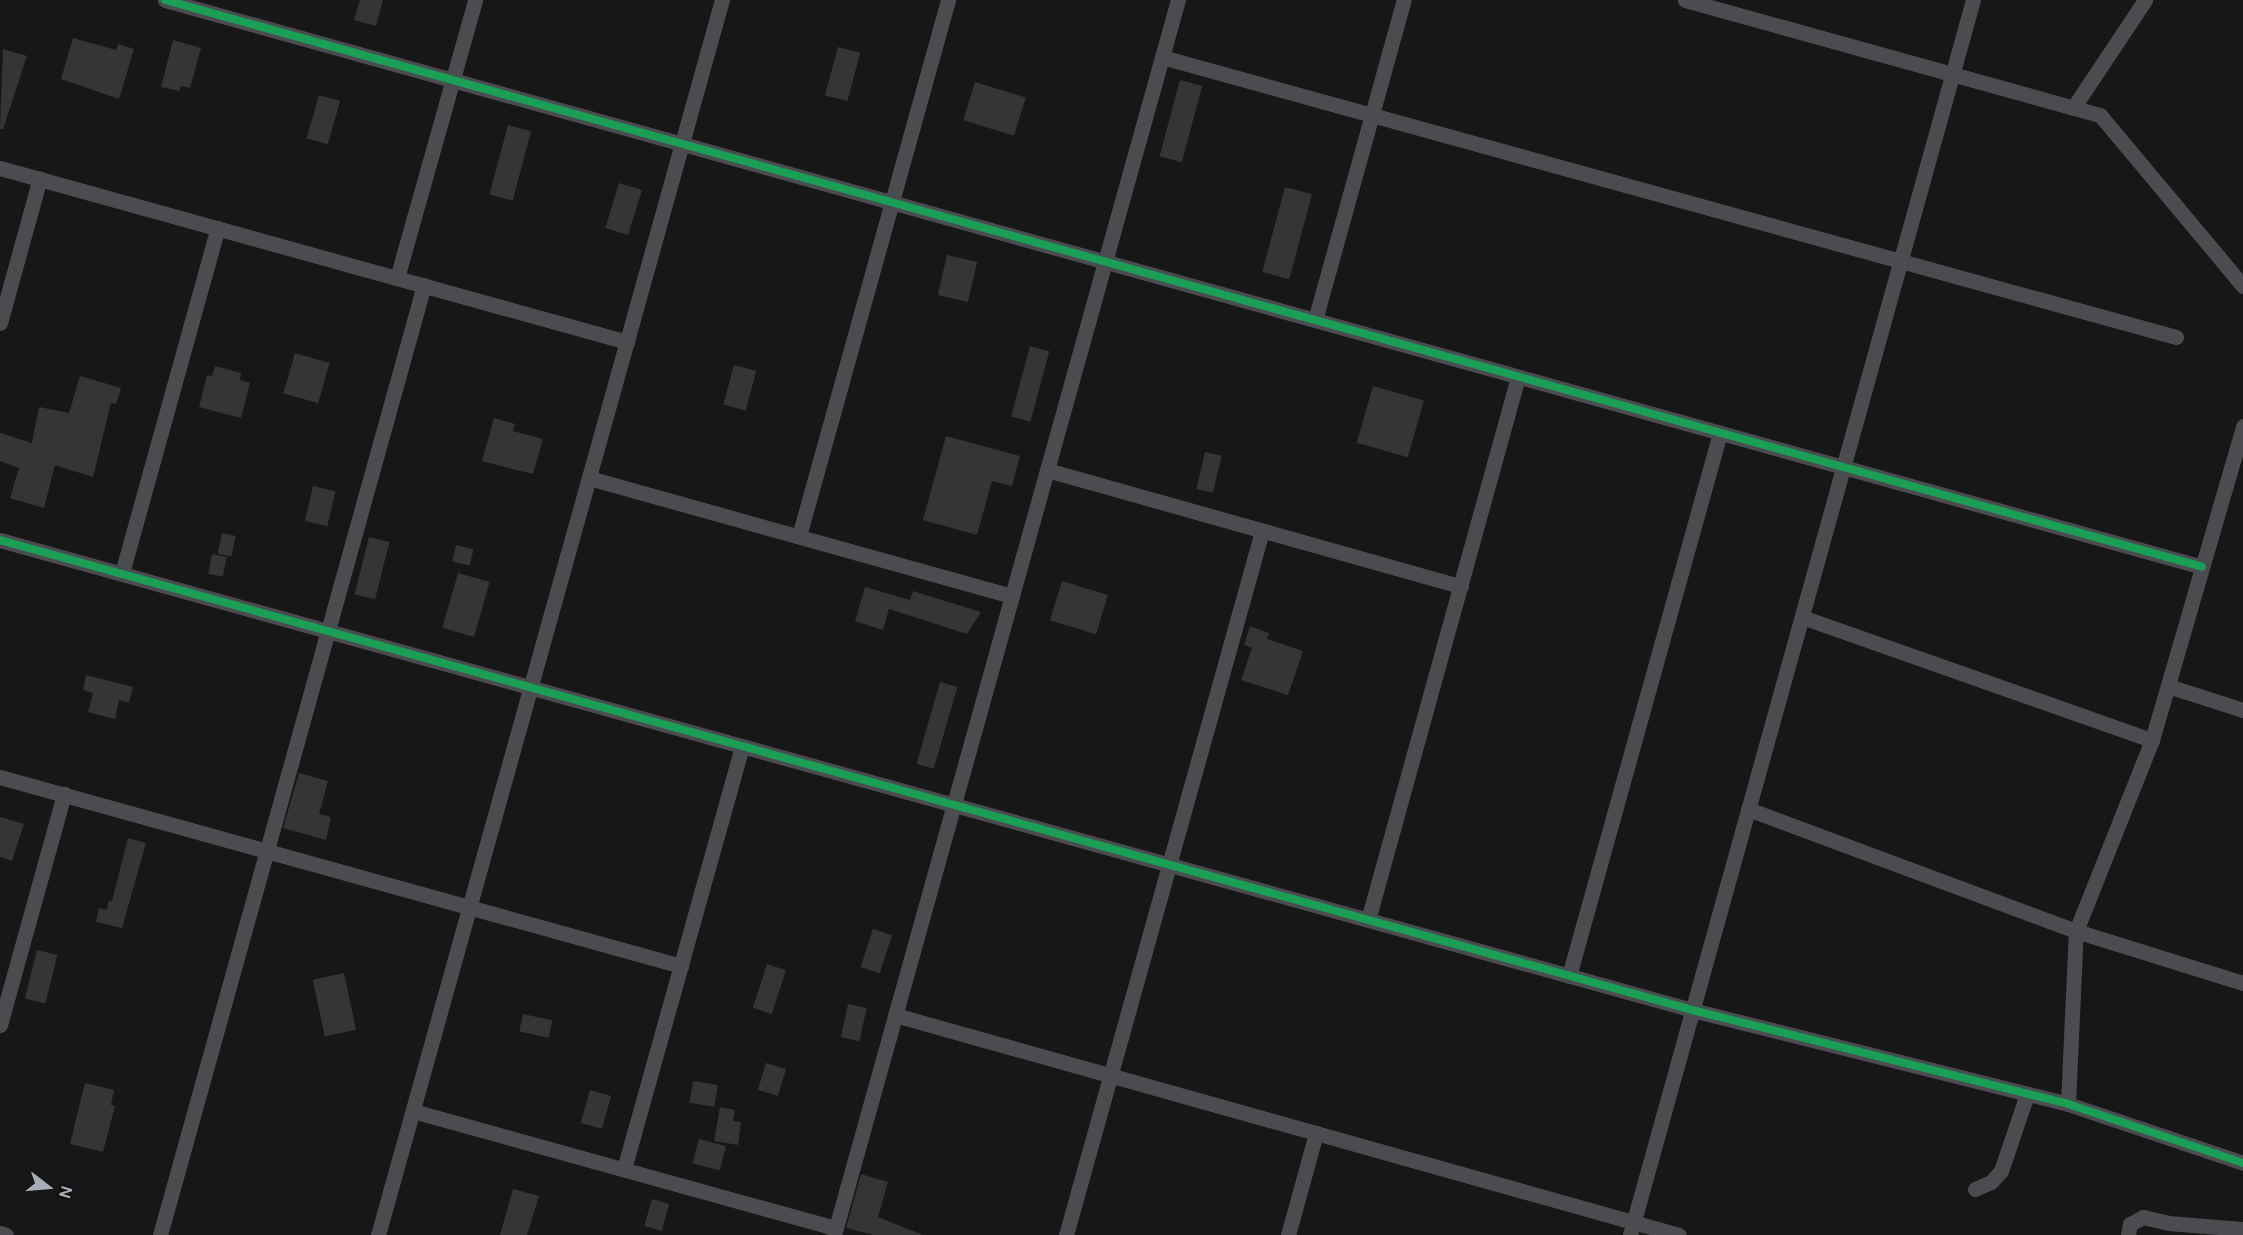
<!DOCTYPE html>
<html>
<head>
<meta charset="utf-8">
<style>
  body { margin:0 }
  #map { position:relative; width:2243px; height:1235px; overflow:hidden; background:#171717; font-family:"DM Sans",sans-serif }
  div>[style] { position:absolute }
  .building>* { inset:0; background:#353536; transform-origin:0 0 }
  .street>* { height:15px; margin:-7.5px; padding:0 7.5px; transform-origin:7.5px; border-radius:7.5px; background:#4b4c50 }
  .cycleway>* { height:8px; margin:-4px; padding:0 4px; transform-origin:4px; border-radius:4px; background:#1a9f57 }
  span { translate:-50% -50%; white-space:nowrap; text-align:center; line-height:1.15; -webkit-text-stroke:4.5px #111113; paint-order:stroke }
  .north { position:absolute; left:18px; top:1157px; width:60px; height:60px; -webkit-text-stroke:4px #111113; paint-order:stroke; rotate:106deg; font-size:16px; font-weight:700; line-height:24px; text-align:center; color:#a8adb8 }
  .north::after { content:''; display:block; margin:auto; width:21px; height:27px; background:#a8adb8; clip-path:polygon(50% 0,100% 100%,50% 72%,0 100%) }
</style>
</head>
<body>
<div id="map">
  <div class="building">
    <div style="clip-path:polygon(360px 0,383px 0,376px 26px,354px 20px)"></div>
    <div style="clip-path:polygon(73px 38px,116px 50px,118px 44px,134px 49px,119px 99px,61px 79px)"></div>
    <div style="clip-path:polygon(173px 40px,201px 48px,190px 88px,181px 86px,179px 91px,161px 87px)"></div>
    <div style="left:838px;top:47px;width:23px;height:50px;rotate:15deg"></div>
    <div style="clip-path:polygon(3px 49px,27px 56px,3px 129px,0 129px)"></div>
    <div style="left:1180px;top:80px;width:23px;height:79px;rotate:15deg"></div>
    <div style="left:975px;top:82px;width:53px;height:40px;rotate:17deg"></div>
    <div style="left:319px;top:95px;width:22px;height:45px;rotate:16deg"></div>
    <div style="left:508px;top:125px;width:24px;height:72px;rotate:15deg"></div>
    <div style="left:619px;top:183px;width:24px;height:47px;rotate:17deg"></div>
    <div style="left:1285px;top:187px;width:28px;height:88px;rotate:15deg"></div>
    <div style="left:947px;top:255px;width:31px;height:41px;rotate:13deg"></div>
    <div style="left:1030px;top:346px;width:20px;height:73px;rotate:15deg"></div>
    <div style="left:295px;top:353px;width:36px;height:42px;rotate:16deg"></div>
    <div style="left:734px;top:365px;width:23px;height:41px;rotate:15deg"></div>
    <div style="clip-path:polygon(215px 366px,241px 373px,240px 380px,250px 383px,241px 418px,199px 407px,207px 375px,212px 376px)"></div>
    <div style="clip-path:polygon(80px 376px,121px 388px,116px 404px,111px 403px,93px 477px,55px 465px,44px 508px,10px 498px,19px 468px,0 461px,0 433px,32px 443px,39px 407px,69px 413px)"></div>
    <div style="left:1373px;top:386px;width:53px;height:59px;rotate:16deg"></div>
    <div style="clip-path:polygon(494px 418px,515px 424px,513px 431px,543px 439px,533px 474px,482px 461px)"></div>
    <div style="clip-path:polygon(946px 436px,1020px 456px,1012px 486px,992px 481px,977px 535px,923px 520px)"></div>
    <div style="left:1205px;top:452px;width:17px;height:38px;rotate:13deg"></div>
    <div style="left:313px;top:486px;width:23px;height:36px;rotate:13deg"></div>
    <div style="left:222px;top:533px;width:14px;height:21px;rotate:12deg"></div>
    <div style="left:369px;top:537px;width:21px;height:59px;rotate:14deg"></div>
    <div style="left:456px;top:545px;width:18px;height:17px;rotate:13deg"></div>
    <div style="left:212px;top:554px;width:15px;height:20px;rotate:11deg"></div>
    <div style="left:458px;top:573px;width:33px;height:57px;rotate:16deg"></div>
    <div style="left:1062px;top:581px;width:48px;height:41px;rotate:17deg"></div>
    <div style="clip-path:polygon(865px 587px,910px 600px,913px 591px,981px 612px,967px 634px,889px 609px,883px 630px,855px 621px)"></div>
    <div style="clip-path:polygon(1250px 626px,1269px 633px,1267px 639px,1303px 651px,1288px 695px,1241px 680px,1252px 648px,1244px 645px)"></div>
    <div style="clip-path:polygon(86px 675px,133px 687px,129px 703px,119px 700px,115px 719px,88px 712px,93px 693px,83px 690px)"></div>
    <div style="left:940px;top:682px;width:18px;height:85px;rotate:16deg"></div>
    <div style="clip-path:polygon(299px 773px,328px 781px,319px 814px,331px 817px,326px 840px,283px 828px)"></div>
    <div style="clip-path:polygon(0 817px,24px 824px,12px 861px,0 857px)"></div>
    <div style="clip-path:polygon(128px 838px,146px 843px,122px 928px,96px 922px,99px 908px,107px 910px,109px 900px,112px 901px)"></div>
    <div style="left:873px;top:929px;width:20px;height:40px;rotate:18deg"></div>
    <div style="left:37px;top:950px;width:21px;height:50px;rotate:14deg"></div>
    <div style="left:767px;top:964px;width:20px;height:46px;rotate:18deg"></div>
    <div style="left:344px;top:973px;width:58px;height:32px;rotate:78deg"></div>
    <div style="left:848px;top:1004px;width:19px;height:34px;rotate:12deg"></div>
    <div style="left:523px;top:1014px;width:30px;height:18px;rotate:12deg"></div>
    <div style="left:766px;top:1063px;width:21px;height:28px;rotate:17deg"></div>
    <div style="left:693px;top:1081px;width:25px;height:22px;rotate:9deg"></div>
    <div style="clip-path:polygon(85px 1083px,114px 1090px,111px 1105px,115px 1106px,103px 1152px,70px 1144px)"></div>
    <div style="left:590px;top:1090px;width:22px;height:34px;rotate:16deg"></div>
    <div style="clip-path:polygon(720px 1107px,735px 1110px,733px 1121px,741px 1122px,738px 1145px,714px 1141px)"></div>
    <div style="left:699px;top:1139px;width:28px;height:25px;rotate:15deg"></div>
    <div style="clip-path:polygon(861px 1174px,888px 1182px,878px 1217px,923px 1235px,873px 1235px,846px 1228px)"></div>
    <div style="clip-path:polygon(513px 1189px,539px 1196px,527px 1235px,500px 1235px)"></div>
    <div style="left:652px;top:1199px;width:18px;height:28px;rotate:16deg"></div>
  </div>
  <div class="street">
    <div style="left:165px;top:0;width:2114px;rotate:15.55deg"></div>
    <div style="left:1685px;top:0;width:431px;rotate:15.5deg"></div>
    <div style="left:2100px;top:115px;width:223px;rotate:50.1deg"></div>
    <div style="left:1162px;top:57px;width:1052px;rotate:15.44deg"></div>
    <div style="left:2073px;top:108px;width:130px;rotate:-56.3deg"></div>
    <div style="left:0;top:168px;width:651px;rotate:15.51deg"></div>
    <div style="left:397px;top:278px;width:289px;rotate:-74.3deg"></div>
    <div style="left:1315px;top:320px;width:332px;rotate:-74.5deg"></div>
    <div style="left:0;top:323px;width:150px;rotate:-74.6deg"></div>
    <div style="left:1047px;top:470px;width:430px;rotate:15.7deg"></div>
    <div style="left:589px;top:478px;width:439px;rotate:15.6deg"></div>
    <div style="left:799px;top:536px;width:556px;rotate:-74.46deg"></div>
    <div style="left:0;top:540px;width:1756px;rotate:15.52deg"></div>
    <div style="left:1692px;top:1010px;width:388px;rotate:14deg"></div>
    <div style="left:2068px;top:1104px;width:185px;rotate:18.6deg"></div>
    <div style="left:122px;top:573px;width:358px;rotate:-74.5deg"></div>
    <div style="left:1802px;top:617px;width:371px;rotate:19.4deg"></div>
    <div style="left:2168px;top:686px;width:79px;rotate:17.7deg"></div>
    <div style="left:0;top:777px;width:707px;rotate:15.51deg"></div>
    <div style="left:1748px;top:809px;width:350px;rotate:20.4deg"></div>
    <div style="left:2076px;top:931px;width:175px;rotate:17.3deg"></div>
    <div style="left:1368px;top:920px;width:563px;rotate:-74.56deg"></div>
    <div style="left:1569px;top:976px;width:564px;rotate:-74.46deg"></div>
    <div style="left:895px;top:1015px;width:814px;rotate:15.67deg"></div>
    <div style="left:0;top:1025px;width:240px;rotate:-74.5deg"></div>
    <div style="left:2068px;top:1104px;width:173px;rotate:-87.4deg"></div>
    <div style="left:2076px;top:931px;width:206px;rotate:-68.3deg"></div>
    <div style="left:2152px;top:740px;width:327px;rotate:-73.8deg"></div>
    <div style="left:413px;top:1111px;width:439px;rotate:15.5deg"></div>
    <div style="left:624px;top:1169px;width:439px;rotate:-74.4deg"></div>
    <div style="left:1975px;top:1189px;width:17px;rotate:-24deg"></div>
    <div style="left:1991px;top:1182px;width:15px;rotate:-48deg"></div>
    <div style="left:2001px;top:1171px;width:81px;rotate:-71.3deg"></div>
    <div style="left:0;top:1233px;width:6px;rotate:18deg"></div>
    <div style="left:160px;top:1235px;width:986px;rotate:-74.47deg"></div>
    <div style="left:378px;top:1235px;width:1282px;rotate:-74.44deg"></div>
    <div style="left:834px;top:1235px;width:1282px;rotate:-74.44deg"></div>
    <div style="left:1066px;top:1235px;width:731px;rotate:-74.44deg"></div>
    <div style="left:1288px;top:1235px;width:106px;rotate:-74.6deg"></div>
    <div style="left:1630px;top:1235px;width:1282px;rotate:-74.48deg"></div>
    <div style="left:2128px;top:1235px;width:11px;rotate:-80deg"></div>
    <div style="left:2130px;top:1224px;width:15px;rotate:-28deg"></div>
    <div style="left:2143px;top:1217px;width:26px;rotate:13deg"></div>
    <div style="left:2168px;top:1223px;width:75px;rotate:4.6deg"></div>
  </div>
  <div class="cycleway">
    <div style="left:165px;top:0;width:2114px;rotate:15.55deg"></div>
    <div style="left:0;top:540px;width:1756px;rotate:15.52deg"></div>
    <div style="left:1692px;top:1010px;width:388px;rotate:14deg"></div>
    <div style="left:2068px;top:1104px;width:185px;rotate:18.6deg"></div>
  </div>
  <div class="north">N</div>
</div>
</body>
</html>
